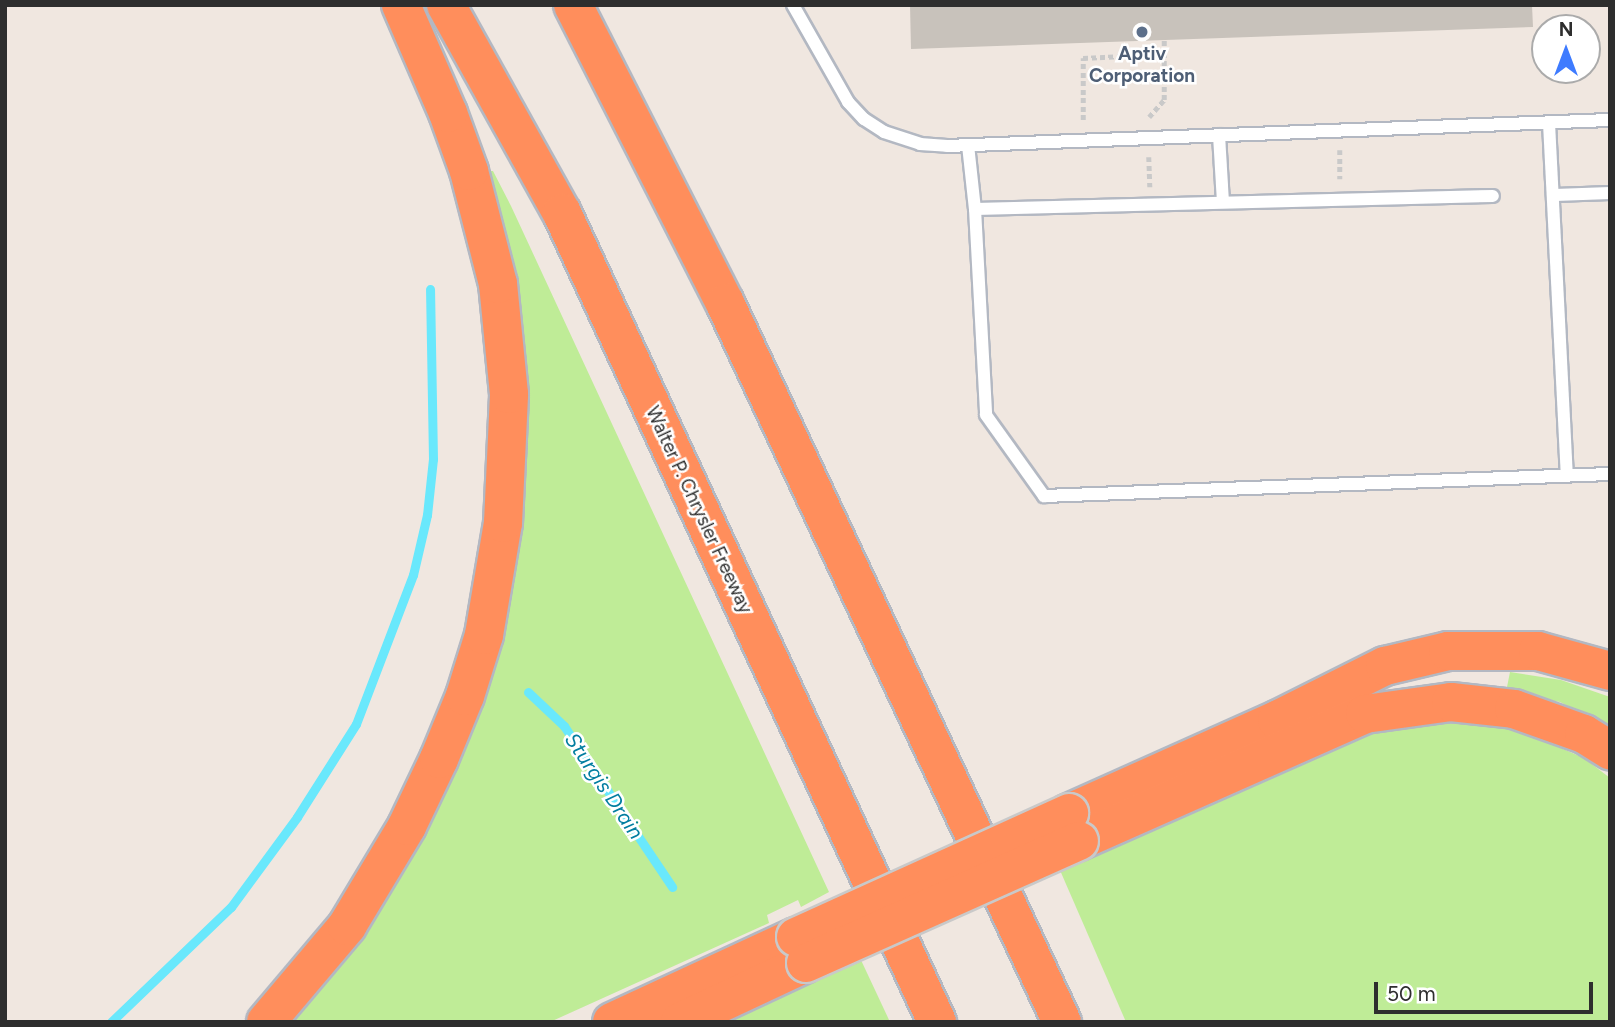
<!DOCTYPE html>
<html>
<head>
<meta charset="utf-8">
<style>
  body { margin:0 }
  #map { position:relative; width:1615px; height:1027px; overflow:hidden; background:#f0e7e0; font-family:Figtree,sans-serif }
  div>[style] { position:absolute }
  .green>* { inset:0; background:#bfec97 }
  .stream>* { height:9px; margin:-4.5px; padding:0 4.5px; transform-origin:4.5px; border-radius:4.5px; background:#69e8fc }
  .building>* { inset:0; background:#c8c2bb }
  .path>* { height:4.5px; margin-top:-2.25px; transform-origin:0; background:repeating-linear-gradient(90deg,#c9c9c9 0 5px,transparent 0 8.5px) }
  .roads { filter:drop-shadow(2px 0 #b3b8c2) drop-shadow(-2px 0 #b3b8c2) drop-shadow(0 2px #b3b8c2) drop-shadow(0 -2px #b3b8c2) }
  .lane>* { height:12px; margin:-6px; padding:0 6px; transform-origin:6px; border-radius:6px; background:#fff }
  .highway>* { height:38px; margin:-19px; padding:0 19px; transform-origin:19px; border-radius:19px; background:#ff8e5c }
  .bridges { filter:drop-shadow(2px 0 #c9c9c9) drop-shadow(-2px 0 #c9c9c9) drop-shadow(0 2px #c9c9c9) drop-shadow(0 -2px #c9c9c9) }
  .highway-bridge>* { height:38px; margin:-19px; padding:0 19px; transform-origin:19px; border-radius:19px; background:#ff8e5c }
  .dots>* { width:19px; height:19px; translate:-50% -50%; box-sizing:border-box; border:4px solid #fff; border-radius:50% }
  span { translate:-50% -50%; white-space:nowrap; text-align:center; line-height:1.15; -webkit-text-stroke:5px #fff; paint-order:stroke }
  .service-label { font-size:19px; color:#4e5e75; font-weight:700 }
  .street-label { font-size:19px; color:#2e2e2e }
  .water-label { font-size:21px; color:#027ea0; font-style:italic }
  .frame { position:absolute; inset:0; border:7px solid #2e2e2e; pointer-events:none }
  .north { position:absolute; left:1531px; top:14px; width:70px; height:70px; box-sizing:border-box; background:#fff; border:2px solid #ababab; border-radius:50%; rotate:0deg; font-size:19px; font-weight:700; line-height:28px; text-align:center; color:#2e2e2e }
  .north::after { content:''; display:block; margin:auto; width:24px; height:32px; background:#3e7bff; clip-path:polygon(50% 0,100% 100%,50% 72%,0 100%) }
  .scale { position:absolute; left:1374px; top:982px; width:219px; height:32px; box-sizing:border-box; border:4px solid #2e2e2e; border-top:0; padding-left:9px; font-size:21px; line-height:24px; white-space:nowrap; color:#2e2e2e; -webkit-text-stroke:5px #fff; paint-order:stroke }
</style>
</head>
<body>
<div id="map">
  <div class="green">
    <div style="clip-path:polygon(484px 171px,493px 171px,511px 206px,829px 892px,801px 907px,798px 900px,767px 915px,769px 923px,550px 1022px,288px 1022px,511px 579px)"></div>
    <div style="clip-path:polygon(1510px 672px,1561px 680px,1610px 697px,1610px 728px,1560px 702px,1506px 692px)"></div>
    <div style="clip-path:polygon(1418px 721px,1512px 727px,1584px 758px,1610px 778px,1610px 1022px,1126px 1022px,1059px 868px,1359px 732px)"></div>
    <div style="clip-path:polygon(860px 958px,890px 1022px,721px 1022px)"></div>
  </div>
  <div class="stream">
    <div style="left:528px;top:692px;width:50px;rotate:43.4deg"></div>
    <div style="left:564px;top:726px;width:194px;rotate:56.1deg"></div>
    <div style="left:111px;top:1022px;width:166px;rotate:-43.8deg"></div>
    <div style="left:231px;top:907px;width:112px;rotate:-53.7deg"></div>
    <div style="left:297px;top:817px;width:110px;rotate:-57.6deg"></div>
    <div style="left:356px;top:724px;width:160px;rotate:-69.1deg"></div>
    <div style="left:413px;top:575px;width:62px;rotate:-76.9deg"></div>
    <div style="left:427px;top:515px;width:56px;rotate:-83.9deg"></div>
    <div style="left:433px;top:459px;width:170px;rotate:-91deg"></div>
  </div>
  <div class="building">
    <div style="clip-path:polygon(910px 5px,1532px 5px,1533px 27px,911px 49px)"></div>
  </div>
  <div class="path">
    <div style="left:1149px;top:117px;width:23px;rotate:-49deg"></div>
    <div style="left:1164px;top:100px;width:46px;rotate:-90deg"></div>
    <div style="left:1083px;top:120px;width:62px;rotate:-90deg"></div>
    <div style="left:1083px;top:58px;width:81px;rotate:-2.8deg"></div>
    <div style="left:1164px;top:54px;width:14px;rotate:-90deg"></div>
    <div style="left:1340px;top:150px;width:29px;rotate:90deg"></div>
    <div style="left:1149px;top:157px;width:30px;rotate:88deg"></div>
  </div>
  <div class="roads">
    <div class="lane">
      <div style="left:793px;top:5px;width:112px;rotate:60.4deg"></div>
      <div style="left:848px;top:102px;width:23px;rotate:47deg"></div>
      <div style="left:864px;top:119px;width:24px;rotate:33deg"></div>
      <div style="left:884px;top:132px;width:38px;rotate:18deg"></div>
      <div style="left:920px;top:144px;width:27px;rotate:4deg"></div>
      <div style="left:947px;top:146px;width:664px;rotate:-2.25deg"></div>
      <div style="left:1549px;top:123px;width:353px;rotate:87.1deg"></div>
      <div style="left:1219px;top:135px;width:67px;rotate:86.6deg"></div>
      <div style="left:968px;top:145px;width:64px;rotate:83.8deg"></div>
      <div style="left:975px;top:209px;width:206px;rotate:86.9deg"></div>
      <div style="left:986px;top:415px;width:100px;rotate:54.4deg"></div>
      <div style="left:1044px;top:496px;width:566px;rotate:-2.23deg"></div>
      <div style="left:1555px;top:195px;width:55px;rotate:-2.1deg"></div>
      <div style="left:975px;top:209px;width:518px;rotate:-1.44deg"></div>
    </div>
    <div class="highway">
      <div style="left:446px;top:5px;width:238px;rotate:60.9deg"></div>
      <div style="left:562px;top:213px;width:892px;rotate:65.13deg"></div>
      <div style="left:573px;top:5px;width:335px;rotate:63deg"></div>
      <div style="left:725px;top:303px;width:794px;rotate:64.89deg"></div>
      <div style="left:1069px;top:813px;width:228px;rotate:-24.1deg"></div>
      <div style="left:1277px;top:720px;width:121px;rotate:-26.6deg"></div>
      <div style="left:1385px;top:666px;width:65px;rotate:-13.4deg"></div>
      <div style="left:1448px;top:651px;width:90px"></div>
      <div style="left:1538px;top:651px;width:75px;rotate:15.5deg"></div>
      <div style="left:1079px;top:841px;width:313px;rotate:-23.9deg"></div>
      <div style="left:1365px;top:714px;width:87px;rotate:-7.9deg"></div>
      <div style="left:1451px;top:702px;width:63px;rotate:6.3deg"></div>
      <div style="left:1514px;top:709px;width:74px;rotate:19.7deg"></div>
      <div style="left:1584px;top:734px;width:31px;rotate:32deg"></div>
      <div style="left:266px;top:1022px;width:126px;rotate:-49.8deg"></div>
      <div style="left:347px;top:926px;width:117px;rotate:-59deg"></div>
      <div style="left:407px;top:826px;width:74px;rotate:-64.5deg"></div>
      <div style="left:439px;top:759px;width:68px;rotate:-67.6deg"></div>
      <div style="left:465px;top:696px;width:64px;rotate:-72.7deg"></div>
      <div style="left:484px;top:635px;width:114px;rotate:-80.4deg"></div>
      <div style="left:503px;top:523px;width:129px;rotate:-87.3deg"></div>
      <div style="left:509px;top:394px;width:111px;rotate:-95.7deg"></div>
      <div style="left:498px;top:284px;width:117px;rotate:-104.4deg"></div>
      <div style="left:469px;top:171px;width:62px;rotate:-109.9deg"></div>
      <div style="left:448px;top:113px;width:118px;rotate:-113.5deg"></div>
      <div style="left:612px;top:1022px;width:203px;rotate:-24.8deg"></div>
      <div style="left:680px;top:1022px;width:139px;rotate:-25.1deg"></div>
    </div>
  </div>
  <div class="bridges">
    <div class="highway-bridge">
      <div style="left:796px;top:937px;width:300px;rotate:-24.4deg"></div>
      <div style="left:806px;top:963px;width:299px;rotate:-24.1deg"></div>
    </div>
  </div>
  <div class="dots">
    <div style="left:1142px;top:32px;background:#5c6f8a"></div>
  </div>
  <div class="service-label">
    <span style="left:1142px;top:65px">Aptiv<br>Corporation</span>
  </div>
  <div class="street-label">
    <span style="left:699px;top:510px;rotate:65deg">Walter P. Chrysler Freeway</span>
  </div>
  <div class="water-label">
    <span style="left:604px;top:786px;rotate:56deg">Sturgis Drain</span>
  </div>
  <div class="frame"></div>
  <div class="north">N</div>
  <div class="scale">50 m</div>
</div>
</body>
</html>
